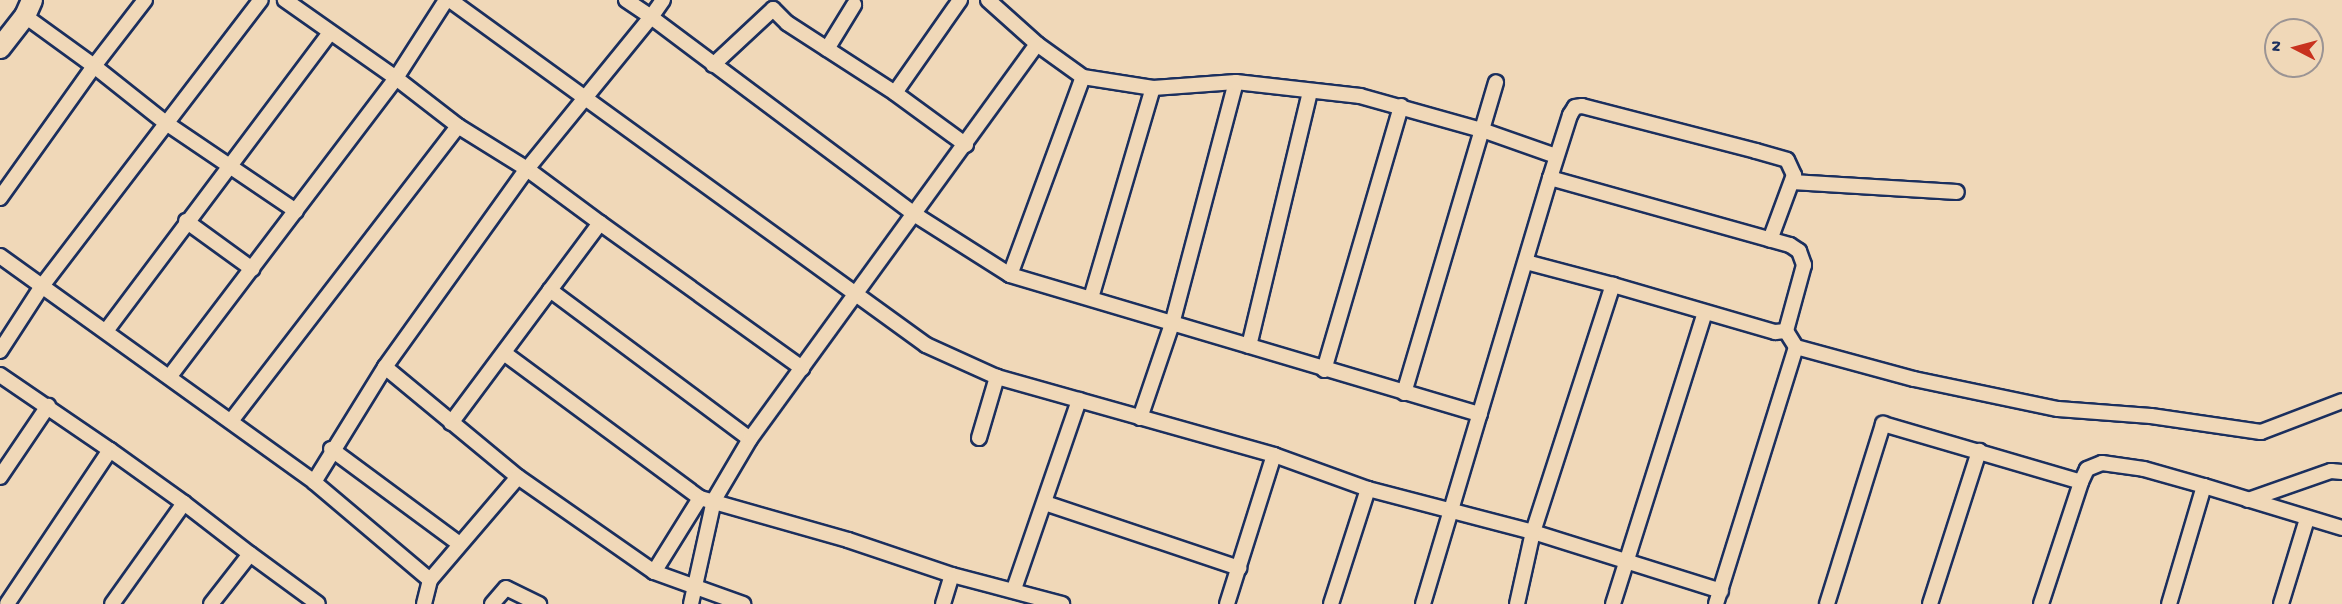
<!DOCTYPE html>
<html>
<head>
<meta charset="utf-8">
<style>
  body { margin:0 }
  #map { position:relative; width:2342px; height:604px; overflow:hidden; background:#f0d8b8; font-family:"Gochi Hand",sans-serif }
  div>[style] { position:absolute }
  .roads { filter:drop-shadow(2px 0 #1b2f5e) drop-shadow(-2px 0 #1b2f5e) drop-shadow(0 2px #1b2f5e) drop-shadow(0 -2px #1b2f5e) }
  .street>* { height:14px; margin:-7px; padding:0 7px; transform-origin:7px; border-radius:7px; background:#f0d8b8 }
  .secondary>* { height:20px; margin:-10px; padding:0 10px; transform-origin:10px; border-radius:10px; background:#f0d8b8 }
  span { translate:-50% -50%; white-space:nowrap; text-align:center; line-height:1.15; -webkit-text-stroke:5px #f0d8b8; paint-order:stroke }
  .north { position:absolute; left:2264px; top:18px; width:60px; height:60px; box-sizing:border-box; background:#f0d8b8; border:2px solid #9b9494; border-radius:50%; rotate:276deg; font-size:16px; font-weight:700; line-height:24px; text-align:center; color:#1b2f5e }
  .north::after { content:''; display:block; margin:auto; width:21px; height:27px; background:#c8321e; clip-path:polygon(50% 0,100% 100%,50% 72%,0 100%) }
</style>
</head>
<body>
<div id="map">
  <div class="roads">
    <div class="street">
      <div style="left:145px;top:0;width:83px;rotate:127.7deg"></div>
      <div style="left:94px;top:66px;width:92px;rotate:38.4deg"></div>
      <div style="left:166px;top:123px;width:157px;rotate:34.1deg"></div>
      <div style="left:450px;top:0;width:588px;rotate:35.93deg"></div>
      <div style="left:926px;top:345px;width:78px;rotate:24.3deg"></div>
      <div style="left:997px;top:377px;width:288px;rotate:15.7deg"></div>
      <div style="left:1274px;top:455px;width:100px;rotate:19.9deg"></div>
      <div style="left:1368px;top:489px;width:171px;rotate:14.6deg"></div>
      <div style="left:1533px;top:532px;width:197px;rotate:17.4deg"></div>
      <div style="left:626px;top:0;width:30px;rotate:34deg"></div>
      <div style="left:651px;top:17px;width:196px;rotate:129.2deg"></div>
      <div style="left:527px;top:169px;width:91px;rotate:36.5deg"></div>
      <div style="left:600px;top:223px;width:84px;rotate:126.7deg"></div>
      <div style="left:550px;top:290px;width:249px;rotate:36.7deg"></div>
      <div style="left:663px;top:0;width:21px;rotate:125deg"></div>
      <div style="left:651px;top:17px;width:329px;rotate:36.8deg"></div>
      <div style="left:914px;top:214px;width:114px;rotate:32.4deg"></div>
      <div style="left:1010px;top:275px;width:490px;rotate:16.5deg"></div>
      <div style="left:960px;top:0;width:113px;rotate:125deg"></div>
      <div style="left:895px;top:93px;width:88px;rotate:36.2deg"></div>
      <div style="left:988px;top:0;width:66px;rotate:41.9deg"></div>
      <div style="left:827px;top:49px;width:52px;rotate:-58.5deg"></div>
      <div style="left:713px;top:65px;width:82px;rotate:-43deg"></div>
      <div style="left:773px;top:9px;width:20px;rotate:45deg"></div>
      <div style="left:787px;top:23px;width:129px;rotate:32.9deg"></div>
      <div style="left:1550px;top:178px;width:66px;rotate:-72.4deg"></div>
      <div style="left:1570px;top:115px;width:9px;rotate:-58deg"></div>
      <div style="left:1575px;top:107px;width:7px;rotate:-8deg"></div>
      <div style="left:1582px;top:106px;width:180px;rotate:14.5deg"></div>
      <div style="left:1756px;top:151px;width:32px;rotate:16deg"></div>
      <div style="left:1787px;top:160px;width:17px;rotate:65deg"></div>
      <div style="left:1794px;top:175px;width:69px;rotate:110.3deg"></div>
      <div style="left:1792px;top:182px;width:165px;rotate:3.5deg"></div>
      <div style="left:0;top:198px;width:162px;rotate:-54.5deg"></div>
      <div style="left:94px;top:66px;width:85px;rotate:-144.1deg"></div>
      <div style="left:186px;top:221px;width:82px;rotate:36deg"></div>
      <div style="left:600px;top:223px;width:249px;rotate:35.7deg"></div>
      <div style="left:0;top:256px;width:387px;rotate:35.7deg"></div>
      <div style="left:314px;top:482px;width:152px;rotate:40.2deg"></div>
      <div style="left:1526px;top:262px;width:90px;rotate:14.8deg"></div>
      <div style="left:1010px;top:275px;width:211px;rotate:-69.8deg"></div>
      <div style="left:1091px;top:298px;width:219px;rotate:-73.6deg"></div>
      <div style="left:106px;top:331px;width:373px;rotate:-53.1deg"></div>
      <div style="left:1249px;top:346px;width:261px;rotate:-76.5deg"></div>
      <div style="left:1796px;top:347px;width:122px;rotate:15.2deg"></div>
      <div style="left:1914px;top:379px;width:147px;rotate:11.8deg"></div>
      <div style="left:2058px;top:409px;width:93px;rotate:4.3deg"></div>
      <div style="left:2151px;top:416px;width:111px;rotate:8.3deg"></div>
      <div style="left:2261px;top:432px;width:87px;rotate:-20.9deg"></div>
      <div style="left:0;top:351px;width:77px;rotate:-57.1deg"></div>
      <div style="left:42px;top:286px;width:360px;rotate:-52.6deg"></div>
      <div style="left:504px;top:353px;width:244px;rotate:36.5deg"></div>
      <div style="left:700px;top:498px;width:154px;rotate:15.8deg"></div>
      <div style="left:848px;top:540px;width:110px;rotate:18.6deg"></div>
      <div style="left:385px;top:367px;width:173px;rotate:39.6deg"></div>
      <div style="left:1324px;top:370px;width:275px;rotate:-73.7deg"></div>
      <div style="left:0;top:375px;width:133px;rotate:34.3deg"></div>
      <div style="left:110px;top:450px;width:185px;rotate:123.8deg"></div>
      <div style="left:170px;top:376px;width:374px;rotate:-52.8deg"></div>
      <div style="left:396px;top:78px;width:136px;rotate:-144.9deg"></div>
      <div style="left:1404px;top:393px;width:324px;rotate:-73.5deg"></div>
      <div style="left:1140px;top:418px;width:99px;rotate:-71.2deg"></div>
      <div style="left:1172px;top:324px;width:250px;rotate:-75.2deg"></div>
      <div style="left:231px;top:421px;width:372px;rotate:-52.4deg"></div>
      <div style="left:451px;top:423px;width:166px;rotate:-53.3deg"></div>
      <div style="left:979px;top:438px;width:64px;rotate:-73.6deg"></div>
      <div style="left:331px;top:449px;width:158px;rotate:36.5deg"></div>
      <div style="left:110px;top:450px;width:91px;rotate:35.6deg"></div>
      <div style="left:0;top:477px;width:86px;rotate:-55.9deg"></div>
      <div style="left:314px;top:482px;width:135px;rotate:-58.3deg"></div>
      <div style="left:385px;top:367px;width:244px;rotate:-54.4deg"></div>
      <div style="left:527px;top:169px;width:81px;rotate:-148.1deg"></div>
      <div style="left:458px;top:126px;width:78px;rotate:-142.3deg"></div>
      <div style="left:396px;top:78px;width:93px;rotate:-57.3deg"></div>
      <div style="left:2204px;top:486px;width:144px;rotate:16.9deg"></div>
      <div style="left:2248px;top:500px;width:88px;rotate:-19.3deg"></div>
      <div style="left:2331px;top:471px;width:11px;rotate:5deg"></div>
      <div style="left:1045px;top:503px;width:205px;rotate:18.5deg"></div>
      <div style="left:654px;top:572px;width:87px;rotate:-58.1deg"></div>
      <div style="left:1014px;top:589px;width:200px;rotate:-71deg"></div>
      <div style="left:112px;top:604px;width:124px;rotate:-54.5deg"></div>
      <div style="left:184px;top:503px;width:83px;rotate:37.7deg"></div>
      <div style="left:211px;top:604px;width:63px;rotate:-52deg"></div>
      <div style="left:250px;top:554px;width:84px;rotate:36.3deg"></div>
      <div style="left:424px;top:604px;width:25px;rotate:-76deg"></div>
      <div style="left:430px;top:580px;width:135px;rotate:-49.5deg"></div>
      <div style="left:518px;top:477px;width:166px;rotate:34.9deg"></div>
      <div style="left:654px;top:572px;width:95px;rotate:19.8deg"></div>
      <div style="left:492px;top:604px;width:21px;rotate:-49deg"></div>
      <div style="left:506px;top:588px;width:37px;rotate:26deg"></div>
      <div style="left:691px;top:604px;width:107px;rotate:-77.5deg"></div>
      <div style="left:714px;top:500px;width:71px;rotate:-59.5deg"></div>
      <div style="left:750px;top:439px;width:488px;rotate:-54deg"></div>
      <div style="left:1037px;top:44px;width:57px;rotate:35.7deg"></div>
      <div style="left:1083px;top:77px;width:71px;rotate:8.9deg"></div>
      <div style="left:1153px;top:88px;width:83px;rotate:-4.1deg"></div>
      <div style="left:1236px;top:82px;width:125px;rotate:6.4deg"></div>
      <div style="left:1360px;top:96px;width:127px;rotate:15.6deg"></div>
      <div style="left:1482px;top:130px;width:78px;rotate:19.4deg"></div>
      <div style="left:943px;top:604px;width:30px;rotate:-73deg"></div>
      <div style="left:952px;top:575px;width:114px;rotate:14.8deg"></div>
      <div style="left:1227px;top:604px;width:156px;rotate:-72.5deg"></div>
      <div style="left:1331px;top:604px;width:121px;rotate:-72.2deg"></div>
      <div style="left:1423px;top:604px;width:445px;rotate:-73.4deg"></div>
      <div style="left:1550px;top:178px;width:249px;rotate:15.6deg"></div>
      <div style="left:1790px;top:245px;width:11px;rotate:34deg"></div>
      <div style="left:1799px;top:251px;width:15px;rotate:70deg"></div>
      <div style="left:1804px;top:265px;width:68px;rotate:105.3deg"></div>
      <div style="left:1517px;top:604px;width:74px;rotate:-77.5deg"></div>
      <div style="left:1533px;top:532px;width:260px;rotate:-72.1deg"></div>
      <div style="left:1613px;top:285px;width:169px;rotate:16.2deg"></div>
      <div style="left:1775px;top:332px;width:11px;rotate:-5deg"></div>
      <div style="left:1786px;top:331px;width:19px;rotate:58deg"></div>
      <div style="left:1796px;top:347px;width:269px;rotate:107.3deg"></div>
      <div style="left:1613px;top:604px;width:305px;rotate:-72.5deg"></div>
      <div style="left:1827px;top:604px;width:189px;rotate:-72.7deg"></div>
      <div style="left:1883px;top:424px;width:206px;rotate:16.3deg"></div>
      <div style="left:1930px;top:604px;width:161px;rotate:-72.2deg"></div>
      <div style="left:2041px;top:604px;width:128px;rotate:-71.8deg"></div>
      <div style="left:2081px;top:482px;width:14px;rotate:-65deg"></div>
      <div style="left:2087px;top:469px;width:16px;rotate:-22deg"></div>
      <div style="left:2102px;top:463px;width:42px;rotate:8.1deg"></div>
      <div style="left:2144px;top:469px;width:62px;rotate:15.8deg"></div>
      <div style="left:2204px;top:486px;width:123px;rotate:106.5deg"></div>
      <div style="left:2281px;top:604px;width:89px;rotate:-73deg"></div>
    </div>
    <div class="secondary">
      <div style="left:0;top:48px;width:41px;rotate:-52deg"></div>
      <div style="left:25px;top:16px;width:17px;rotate:-66deg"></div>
    </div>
  </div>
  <div class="north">N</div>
</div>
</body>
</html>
